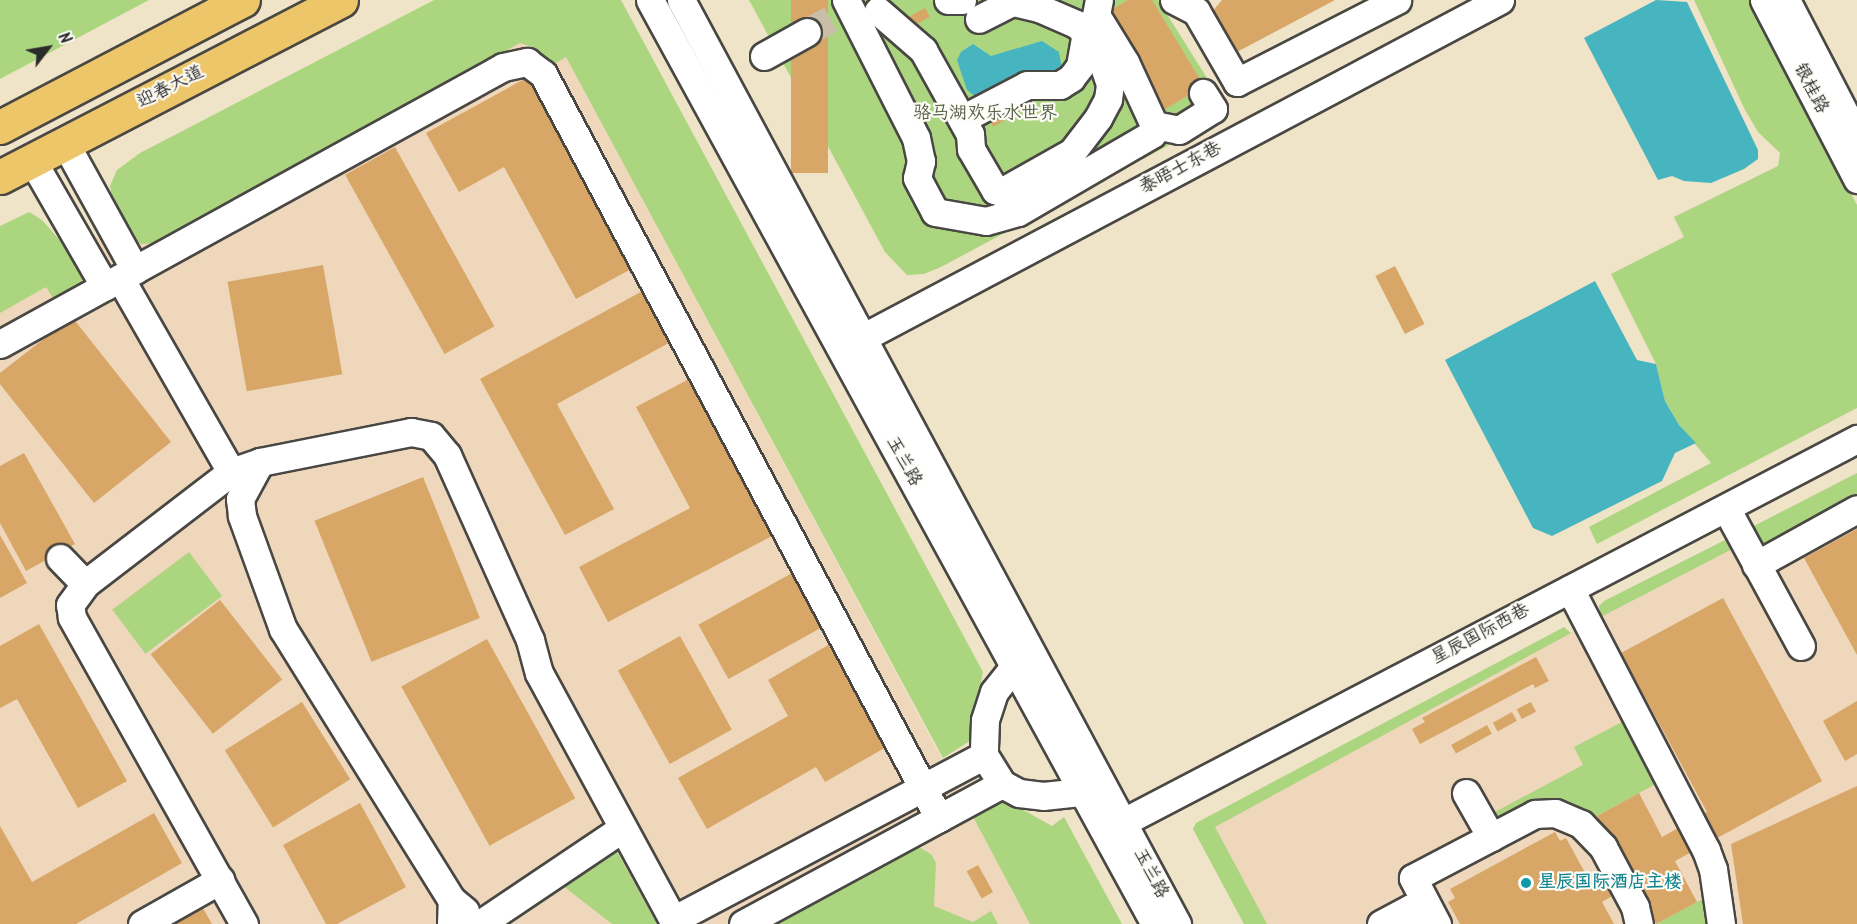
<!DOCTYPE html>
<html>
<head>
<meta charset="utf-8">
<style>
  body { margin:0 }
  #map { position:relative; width:1857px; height:924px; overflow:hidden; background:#f0e4c8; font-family:Kalam,"LXGW WenKai TC",sans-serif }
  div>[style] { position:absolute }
  .built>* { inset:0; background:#eed7bb }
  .green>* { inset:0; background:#acd580; transform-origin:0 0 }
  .water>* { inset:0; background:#46b5bf }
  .building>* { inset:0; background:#d8a666; transform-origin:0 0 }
  .minor-tunnel>* { height:27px; margin-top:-13.5px; transform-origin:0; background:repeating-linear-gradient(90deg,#c9bfa9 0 27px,transparent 0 41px) }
  .roads { filter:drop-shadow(2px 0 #494743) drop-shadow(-2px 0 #494743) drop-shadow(0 2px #494743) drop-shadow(0 -2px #494743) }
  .minor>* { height:27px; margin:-13.5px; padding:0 13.5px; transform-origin:13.5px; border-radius:13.5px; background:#fff }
  .major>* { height:33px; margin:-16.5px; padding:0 16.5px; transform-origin:16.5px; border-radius:16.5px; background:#ecc669 }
  .dots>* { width:16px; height:16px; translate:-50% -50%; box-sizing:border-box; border:3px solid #fdfcf7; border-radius:50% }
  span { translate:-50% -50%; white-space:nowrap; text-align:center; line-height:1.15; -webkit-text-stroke:4.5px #fdfcf7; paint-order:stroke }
  .street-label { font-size:18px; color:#2b2b2b }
  .park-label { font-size:18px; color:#525e44 }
  .culture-label { font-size:18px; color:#0d838f; font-weight:700 }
  .left { translate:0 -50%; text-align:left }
  .north { position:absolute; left:18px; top:18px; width:60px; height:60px; -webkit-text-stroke:4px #fdfcf7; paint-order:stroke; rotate:59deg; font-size:16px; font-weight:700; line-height:24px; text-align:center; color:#2b2b2b }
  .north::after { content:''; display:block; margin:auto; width:21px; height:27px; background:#2b2b2b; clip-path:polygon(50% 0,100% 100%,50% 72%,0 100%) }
</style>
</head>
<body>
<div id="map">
  <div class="built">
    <div style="clip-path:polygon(544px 15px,1030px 924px,0 924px,0 290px,117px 226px)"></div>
    <div style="clip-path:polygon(1857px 484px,1857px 924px,1244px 924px,1193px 829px)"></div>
  </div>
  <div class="green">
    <div style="clip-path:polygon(0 0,149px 0,0 79px)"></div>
    <div style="clip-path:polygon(434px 0,621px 0,983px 672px,970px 741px,943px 758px,566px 57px,546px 69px,536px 48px,520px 43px,155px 243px,142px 244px,131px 240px,117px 226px,110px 186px,117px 170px,140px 153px)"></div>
    <div style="clip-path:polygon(749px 0,1158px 0,1229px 113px,941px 267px,924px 274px,907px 275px,885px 252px)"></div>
    <div style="clip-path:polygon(1694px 0,1750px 0,1857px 205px,1857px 408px,1597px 544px,1589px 527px,1711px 463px,1679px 425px,1665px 401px,1656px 364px,1611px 274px,1684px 237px,1674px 217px,1778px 166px,1780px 153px,1758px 132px,1745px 110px)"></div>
    <div style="clip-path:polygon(29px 212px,42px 220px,71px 253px,83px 272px,82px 281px,56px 303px,46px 287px,0 313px,0 226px)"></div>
    <div style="clip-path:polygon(1857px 473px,1857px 502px,1764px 549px,1758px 545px,1750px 528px)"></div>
    <div style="clip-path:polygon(1729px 538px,1740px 545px,1601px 617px,1599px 606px,1604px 601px)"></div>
    <div style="left:189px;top:552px;width:55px;height:96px;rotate:53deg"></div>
    <div style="clip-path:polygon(1564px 627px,1571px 633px,1215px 827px,1267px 924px,1244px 924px,1193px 829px,1196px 823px)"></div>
    <div style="clip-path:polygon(1622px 722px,1656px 784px,1591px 819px,1502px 825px,1491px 814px,1583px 765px,1574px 747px)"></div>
    <div style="clip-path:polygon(1002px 798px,1052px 826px,1064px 817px,1122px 924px,1030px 924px,971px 813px)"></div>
    <div style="clip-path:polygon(904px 846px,917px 846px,931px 854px,936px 863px,934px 906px,973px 922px,991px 911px,998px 924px,762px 924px)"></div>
    <div style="clip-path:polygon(615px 848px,657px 924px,612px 924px,562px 885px)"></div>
    <div style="clip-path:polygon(1706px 897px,1709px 924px,1656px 924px,1697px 902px)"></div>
  </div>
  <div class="water">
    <div style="clip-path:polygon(1656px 0,1687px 2px,1758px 150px,1758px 159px,1744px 169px,1711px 183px,1684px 181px,1672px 176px,1658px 180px,1584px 38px)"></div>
    <div style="clip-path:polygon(1042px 41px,1059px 52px,1062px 69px,1058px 76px,978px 99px,967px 90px,957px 60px,961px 52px,973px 44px,991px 56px)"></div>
    <div style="clip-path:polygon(1595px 281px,1637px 360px,1656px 364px,1665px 401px,1679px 425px,1696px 443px,1675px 453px,1662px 481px,1552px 536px,1533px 528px,1445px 360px)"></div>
  </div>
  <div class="building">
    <div style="left:791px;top:0;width:37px;height:173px"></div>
    <div style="clip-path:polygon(1128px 0,1152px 0,1204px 86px,1162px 111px,1104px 14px)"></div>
    <div style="clip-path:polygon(1222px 0,1335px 0,1235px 53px,1211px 13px)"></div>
    <div style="left:925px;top:8px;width:10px;height:25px;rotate:61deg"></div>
    <div style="clip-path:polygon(528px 77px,633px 268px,576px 299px,504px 167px,459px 192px,426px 133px)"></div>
    <div style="left:1027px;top:93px;width:13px;height:46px;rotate:61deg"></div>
    <div style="left:395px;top:147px;width:205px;height:57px;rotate:61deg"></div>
    <div style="left:323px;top:265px;width:111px;height:97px;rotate:80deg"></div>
    <div style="left:1395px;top:266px;width:65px;height:22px;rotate:63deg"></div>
    <div style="clip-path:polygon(650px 287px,678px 338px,557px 404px,614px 509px,565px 535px,480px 379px)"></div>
    <div style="clip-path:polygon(72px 317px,171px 442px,94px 503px,0 384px,0 373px)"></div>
    <div style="clip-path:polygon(693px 377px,776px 534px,608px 622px,579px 567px,690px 508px,636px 407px)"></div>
    <div style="clip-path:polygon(24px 453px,75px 544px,26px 571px,0 523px,0 466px)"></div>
    <div style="left:423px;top:477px;width:152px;height:117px;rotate:68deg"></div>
    <div style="clip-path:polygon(1857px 529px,1857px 655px,1804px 558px)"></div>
    <div style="clip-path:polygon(0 535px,27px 583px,0 598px)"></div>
    <div style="left:792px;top:573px;width:62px;height:107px;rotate:61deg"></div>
    <div style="clip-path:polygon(1723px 598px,1822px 781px,1675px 861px,1697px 902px,1656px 924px,1633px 884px,1602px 902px,1614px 924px,1460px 924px,1448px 902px,1455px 898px,1450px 889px,1555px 832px,1560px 841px,1566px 838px,1588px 878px,1620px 860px,1597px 816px,1639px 793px,1662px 837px,1707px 812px,1621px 653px)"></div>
    <div style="left:220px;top:600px;width:101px;height:88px;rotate:52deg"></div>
    <div style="clip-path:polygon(39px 624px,127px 781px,78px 808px,17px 699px,0 708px,0 646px)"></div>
    <div style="left:680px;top:636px;width:107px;height:71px;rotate:61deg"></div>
    <div style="left:487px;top:639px;width:182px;height:98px;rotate:61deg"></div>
    <div style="clip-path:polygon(830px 644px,888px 746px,825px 782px,816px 767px,707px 829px,678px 778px,788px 716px,768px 680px)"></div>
    <div style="clip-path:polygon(1536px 657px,1549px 681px,1535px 688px,1533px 684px,1420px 744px,1412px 729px,1425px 722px,1422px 718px)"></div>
    <div style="clip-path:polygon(1857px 701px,1857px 754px,1845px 761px,1823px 721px)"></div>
    <div style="left:302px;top:702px;width:91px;height:91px;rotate:58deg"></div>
    <div style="left:1531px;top:702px;width:11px;height:16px;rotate:63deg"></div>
    <div style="left:1512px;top:712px;width:10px;height:22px;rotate:61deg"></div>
    <div style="left:1487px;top:725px;width:10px;height:41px;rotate:61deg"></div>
    <div style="clip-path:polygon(1857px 786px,1857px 924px,1743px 924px,1731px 844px)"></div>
    <div style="clip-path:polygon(360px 803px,406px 887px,337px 924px,326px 924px,283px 845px)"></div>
    <div style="clip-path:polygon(154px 813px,182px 863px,76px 924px,0 924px,0 826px,32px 882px)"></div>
    <div style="left:978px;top:865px;width:31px;height:13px;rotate:61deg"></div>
    <div style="clip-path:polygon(200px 903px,212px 924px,163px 924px)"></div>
  </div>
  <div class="minor-tunnel">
    <div style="left:807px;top:32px;width:38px;rotate:-29deg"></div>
  </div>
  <div class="roads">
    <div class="minor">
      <div style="left:650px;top:0;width:1053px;rotate:61.34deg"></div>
      <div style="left:681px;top:0;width:1049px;rotate:61.77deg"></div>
      <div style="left:846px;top:0;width:155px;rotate:63.1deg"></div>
      <div style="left:916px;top:138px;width:24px;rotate:78deg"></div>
      <div style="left:921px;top:161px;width:17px;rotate:103deg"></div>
      <div style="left:917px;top:178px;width:38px;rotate:62deg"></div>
      <div style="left:935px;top:212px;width:52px;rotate:10deg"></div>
      <div style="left:986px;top:221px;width:33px;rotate:-16deg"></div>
      <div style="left:1018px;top:212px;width:155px;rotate:-30.2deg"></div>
      <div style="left:1152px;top:134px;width:9px;rotate:-77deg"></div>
      <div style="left:1154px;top:125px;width:69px;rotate:-114.7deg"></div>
      <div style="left:1125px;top:62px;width:55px;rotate:-121.7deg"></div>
      <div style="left:1096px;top:15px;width:15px;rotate:-79deg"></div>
      <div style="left:948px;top:0;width:14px"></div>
      <div style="left:1174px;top:0;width:25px;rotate:27deg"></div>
      <div style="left:1196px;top:11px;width:82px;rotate:60deg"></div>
      <div style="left:1237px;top:82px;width:180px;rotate:-27.1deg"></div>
      <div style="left:1764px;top:0;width:202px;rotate:62.5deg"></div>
      <div style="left:1786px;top:0;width:154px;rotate:62.6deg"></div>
      <div style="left:878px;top:11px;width:60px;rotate:40.9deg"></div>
      <div style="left:923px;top:50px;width:96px;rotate:60.8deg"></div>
      <div style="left:970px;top:134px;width:15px;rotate:86deg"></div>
      <div style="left:971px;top:149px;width:48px;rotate:59.7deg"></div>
      <div style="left:995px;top:190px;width:6px;rotate:18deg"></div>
      <div style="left:1001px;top:192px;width:81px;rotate:-29.4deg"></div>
      <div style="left:1072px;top:152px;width:43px;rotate:-52.6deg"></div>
      <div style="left:1098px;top:118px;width:21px;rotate:-62deg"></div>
      <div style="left:1108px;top:99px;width:15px;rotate:-82deg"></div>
      <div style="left:1110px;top:84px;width:28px;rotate:-109deg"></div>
      <div style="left:1101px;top:58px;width:29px;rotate:-121deg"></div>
      <div style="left:1086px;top:33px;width:13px;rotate:-138deg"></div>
      <div style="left:1076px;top:24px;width:40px;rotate:-156.6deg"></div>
      <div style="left:1039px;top:8px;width:28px;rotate:-167deg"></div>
      <div style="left:1012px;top:2px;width:37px;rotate:153deg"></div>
      <div style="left:764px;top:56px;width:49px;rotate:-29.2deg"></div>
      <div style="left:962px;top:119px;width:73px;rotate:-27.6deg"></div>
      <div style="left:1027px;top:85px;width:33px"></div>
      <div style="left:1060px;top:85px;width:13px;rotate:-32deg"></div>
      <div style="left:1071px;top:78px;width:15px;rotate:-53deg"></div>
      <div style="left:1080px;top:66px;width:34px;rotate:-80deg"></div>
      <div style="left:1154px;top:125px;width:25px;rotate:11deg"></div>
      <div style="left:1179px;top:130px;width:40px;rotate:-32deg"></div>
      <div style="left:1213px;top:109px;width:19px;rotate:-122deg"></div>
      <div style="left:65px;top:143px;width:145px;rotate:61.1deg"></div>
      <div style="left:32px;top:160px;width:146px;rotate:60.1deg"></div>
      <div style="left:120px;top:278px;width:224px;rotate:60.2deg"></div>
      <div style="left:862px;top:338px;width:722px;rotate:-27.91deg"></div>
      <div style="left:0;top:344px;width:574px;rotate:-28.84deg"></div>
      <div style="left:503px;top:67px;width:25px;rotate:-12deg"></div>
      <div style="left:527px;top:62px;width:20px;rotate:37deg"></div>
      <div style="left:543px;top:74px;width:843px;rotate:61.98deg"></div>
      <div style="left:260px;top:462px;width:42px;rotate:118.4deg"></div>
      <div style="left:240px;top:499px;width:17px;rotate:83deg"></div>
      <div style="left:242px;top:516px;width:120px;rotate:70.1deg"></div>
      <div style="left:283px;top:629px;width:319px;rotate:58.1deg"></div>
      <div style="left:1726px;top:508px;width:157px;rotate:61.5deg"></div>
      <div style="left:60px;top:558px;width:36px;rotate:46deg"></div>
      <div style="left:1756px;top:565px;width:115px;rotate:-29deg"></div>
      <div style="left:1570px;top:589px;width:294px;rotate:62.5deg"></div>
      <div style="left:1706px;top:850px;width:20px;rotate:70deg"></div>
      <div style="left:1713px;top:869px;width:56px;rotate:81.7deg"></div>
      <div style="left:1024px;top:654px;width:48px;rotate:128.3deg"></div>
      <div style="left:994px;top:692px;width:29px;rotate:108deg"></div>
      <div style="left:985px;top:720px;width:35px;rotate:92deg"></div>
      <div style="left:984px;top:755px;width:34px;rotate:58deg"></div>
      <div style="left:1002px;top:784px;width:19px;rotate:28deg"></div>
      <div style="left:1019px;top:793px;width:24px;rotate:7deg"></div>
      <div style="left:1043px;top:796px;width:56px;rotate:-6.1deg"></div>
      <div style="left:1466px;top:793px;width:51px;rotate:60.4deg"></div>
      <div style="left:1108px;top:830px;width:845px;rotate:-27.57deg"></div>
      <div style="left:673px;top:920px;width:352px;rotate:-27.9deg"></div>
      <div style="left:142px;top:924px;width:90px;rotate:-29.4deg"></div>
      <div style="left:244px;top:924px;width:352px;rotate:-119.3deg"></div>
      <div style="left:72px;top:617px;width:12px;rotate:-99deg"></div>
      <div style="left:70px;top:605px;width:26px;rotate:-54deg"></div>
      <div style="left:85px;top:584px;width:184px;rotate:-37.5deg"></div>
      <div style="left:231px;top:472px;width:31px;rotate:-19deg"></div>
      <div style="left:260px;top:462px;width:154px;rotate:-11.2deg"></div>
      <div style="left:411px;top:432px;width:20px;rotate:11deg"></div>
      <div style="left:431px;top:436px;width:25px;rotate:50deg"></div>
      <div style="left:447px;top:455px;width:203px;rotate:65.8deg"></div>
      <div style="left:530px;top:640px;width:34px;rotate:75deg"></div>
      <div style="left:539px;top:673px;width:285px;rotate:61.5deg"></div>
      <div style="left:451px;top:924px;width:24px;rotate:-88deg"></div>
      <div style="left:452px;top:900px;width:17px;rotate:40deg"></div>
      <div style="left:480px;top:924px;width:172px;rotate:-33.9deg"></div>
      <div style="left:743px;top:924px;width:294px;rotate:-28.4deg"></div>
      <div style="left:1381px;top:924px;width:34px;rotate:-28deg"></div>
      <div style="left:1411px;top:908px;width:18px;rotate:63deg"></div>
      <div style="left:1437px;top:924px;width:52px;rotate:-117.6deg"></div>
      <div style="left:1413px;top:878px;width:138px;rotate:-27.7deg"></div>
      <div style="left:1535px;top:814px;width:20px;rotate:-3deg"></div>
      <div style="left:1555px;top:813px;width:28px;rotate:23deg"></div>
      <div style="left:1581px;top:824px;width:32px;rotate:46deg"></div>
      <div style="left:1603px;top:847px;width:68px;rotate:61.9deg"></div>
      <div style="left:1635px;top:907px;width:17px;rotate:77deg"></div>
    </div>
    <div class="major">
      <div style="left:0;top:127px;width:274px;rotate:-27.6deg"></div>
      <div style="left:0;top:177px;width:384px;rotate:-27.4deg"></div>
    </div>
  </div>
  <div class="dots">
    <div style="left:1526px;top:883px;background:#0f9aa8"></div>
  </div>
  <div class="street-label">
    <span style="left:171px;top:88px;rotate:-27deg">迎春大道</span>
    <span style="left:1810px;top:89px;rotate:62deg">银桂路</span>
    <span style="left:1181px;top:169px;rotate:-28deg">泰晤士东巷</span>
    <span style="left:903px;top:462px;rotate:61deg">玉兰路</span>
    <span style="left:1481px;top:635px;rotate:-28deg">星辰国际西巷</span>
    <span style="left:1150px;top:874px;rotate:62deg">玉兰路</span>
  </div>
  <div class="park-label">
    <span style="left:985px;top:114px">骆马湖欢乐水世界</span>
  </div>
  <div class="culture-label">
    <span class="left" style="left:1538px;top:883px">星辰国际酒店主楼</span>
  </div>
  <div class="north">N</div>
</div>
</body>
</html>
